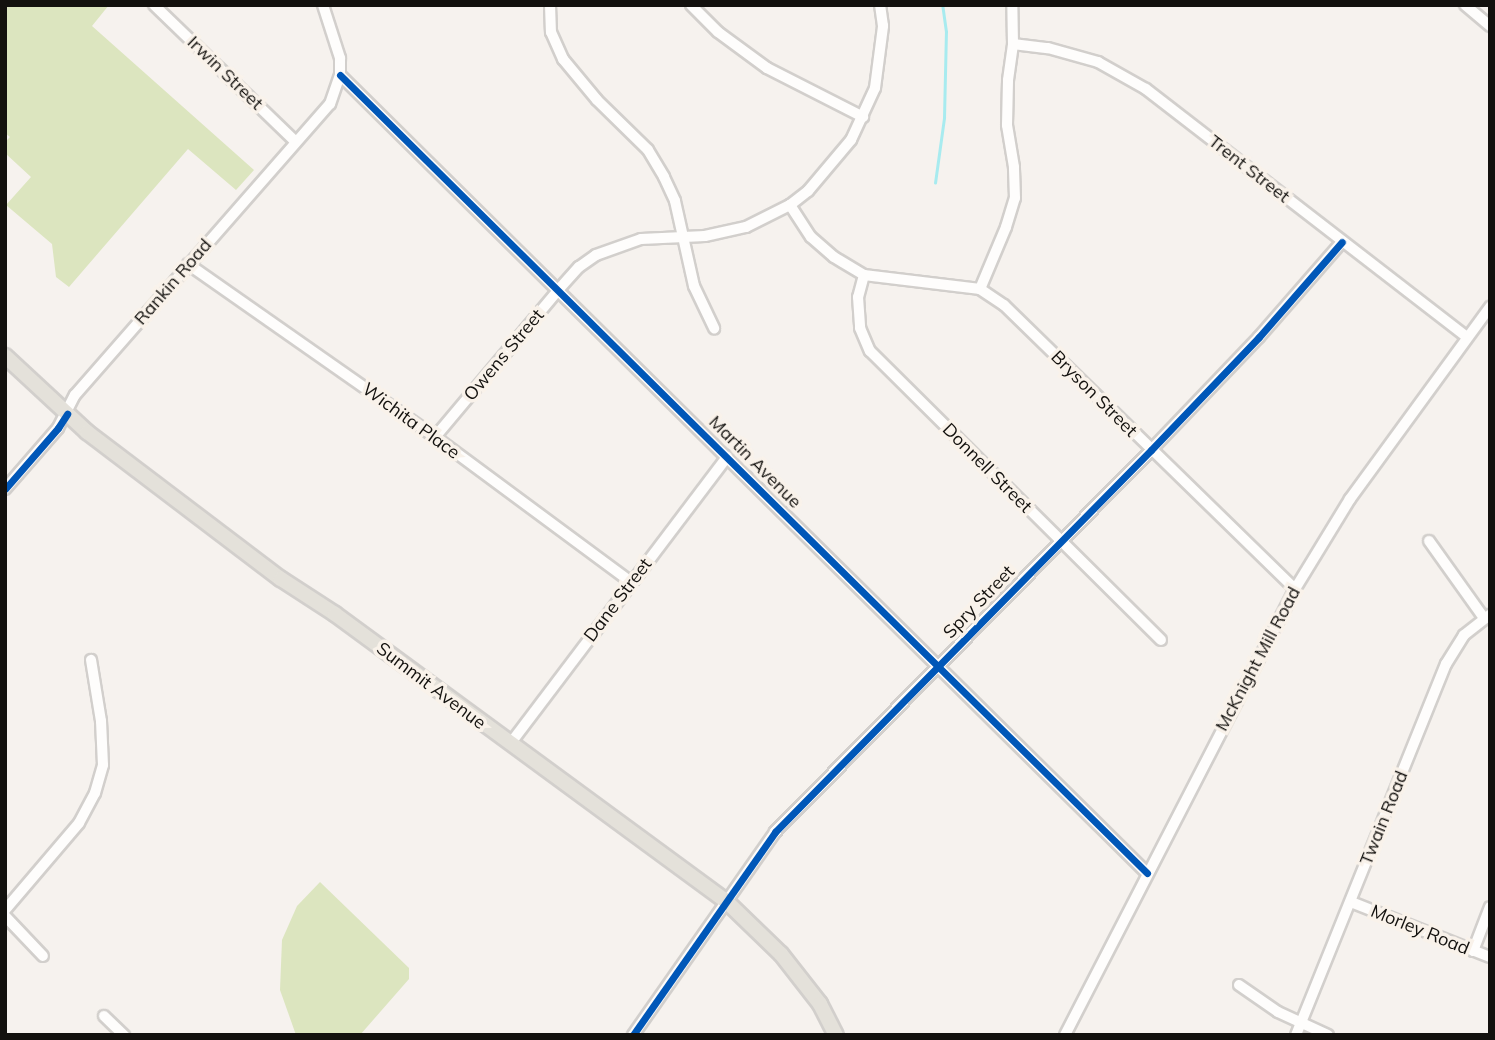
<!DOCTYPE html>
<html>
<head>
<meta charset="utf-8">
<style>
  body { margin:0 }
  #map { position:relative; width:1495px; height:1040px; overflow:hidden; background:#f6f2ee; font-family:Mulish,sans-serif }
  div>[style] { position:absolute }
  .green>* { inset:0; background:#dce5bf }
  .stream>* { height:2.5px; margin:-1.25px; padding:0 1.25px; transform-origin:1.25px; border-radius:1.25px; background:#a8ebef }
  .roads { filter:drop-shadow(2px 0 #d2cfcc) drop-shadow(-2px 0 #d2cfcc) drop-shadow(0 2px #d2cfcc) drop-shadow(0 -2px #d2cfcc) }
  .minor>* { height:10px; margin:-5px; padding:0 5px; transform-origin:5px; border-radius:5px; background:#fefdfc }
  .major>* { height:14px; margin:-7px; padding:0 7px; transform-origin:7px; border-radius:7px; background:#e4e1da }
  .cycleway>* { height:7px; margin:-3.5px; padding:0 3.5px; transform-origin:3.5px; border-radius:3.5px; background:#0057b8 }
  span { translate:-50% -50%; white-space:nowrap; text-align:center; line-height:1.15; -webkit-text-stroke:7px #f9f2ea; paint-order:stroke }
  .street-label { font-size:18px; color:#13110e }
  .frame { position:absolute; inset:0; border:7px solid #13110e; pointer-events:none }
</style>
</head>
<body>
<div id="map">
  <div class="green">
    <div style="clip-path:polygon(5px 5px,109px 5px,92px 26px,254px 170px,236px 190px,188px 149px,69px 287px,56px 277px,52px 244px,6px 205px,31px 177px,5px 153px,5px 142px,10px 137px,5px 133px)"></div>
    <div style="clip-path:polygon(320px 882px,409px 968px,409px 979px,360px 1035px,296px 1035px,280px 990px,282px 940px,297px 906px)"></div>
  </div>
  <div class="stream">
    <div style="left:935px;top:183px;width:66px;rotate:-82.1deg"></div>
    <div style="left:944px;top:118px;width:86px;rotate:-88.7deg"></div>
    <div style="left:946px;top:32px;width:27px;rotate:-98deg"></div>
  </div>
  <div class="roads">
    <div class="minor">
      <div style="left:154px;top:5px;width:196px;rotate:44deg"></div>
      <div style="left:550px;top:5px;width:27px;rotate:88deg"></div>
      <div style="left:551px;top:32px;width:30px;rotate:66deg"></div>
      <div style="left:563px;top:59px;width:53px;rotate:50.3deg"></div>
      <div style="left:597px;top:100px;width:71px;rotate:44.4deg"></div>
      <div style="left:648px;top:150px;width:31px;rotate:59deg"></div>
      <div style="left:664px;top:177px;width:26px;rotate:65deg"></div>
      <div style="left:675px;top:201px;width:87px;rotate:77.4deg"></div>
      <div style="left:694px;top:286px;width:47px;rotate:64.5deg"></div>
      <div style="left:691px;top:5px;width:38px;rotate:45deg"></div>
      <div style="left:718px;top:32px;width:61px;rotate:36.3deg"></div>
      <div style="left:767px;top:68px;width:108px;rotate:27deg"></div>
      <div style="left:1465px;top:5px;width:33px;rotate:40deg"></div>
      <div style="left:1013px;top:44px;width:35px;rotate:7deg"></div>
      <div style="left:1048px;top:48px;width:52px;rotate:15.6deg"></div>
      <div style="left:1098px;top:62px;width:55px;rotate:29.4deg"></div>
      <div style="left:1146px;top:89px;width:404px;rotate:37.7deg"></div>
      <div style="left:340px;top:75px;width:1135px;rotate:44.68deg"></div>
      <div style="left:790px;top:205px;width:38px;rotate:57deg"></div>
      <div style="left:811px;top:237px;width:30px;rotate:41deg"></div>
      <div style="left:834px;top:257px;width:35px;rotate:31deg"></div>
      <div style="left:864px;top:275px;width:117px;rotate:6.9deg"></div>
      <div style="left:980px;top:289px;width:29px;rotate:34deg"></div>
      <div style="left:1004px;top:305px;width:407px;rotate:44.3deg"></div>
      <div style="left:188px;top:264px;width:302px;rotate:35deg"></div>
      <div style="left:435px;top:437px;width:245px;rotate:36.5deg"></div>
      <div style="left:864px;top:275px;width:23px;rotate:105deg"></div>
      <div style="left:858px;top:297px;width:31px;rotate:86deg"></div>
      <div style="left:860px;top:328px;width:25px;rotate:67deg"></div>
      <div style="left:870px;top:351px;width:410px;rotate:44.8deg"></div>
      <div style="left:980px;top:289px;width:67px;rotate:-67.2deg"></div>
      <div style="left:1006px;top:227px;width:30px;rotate:-73deg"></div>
      <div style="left:1015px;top:198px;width:31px;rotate:-92deg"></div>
      <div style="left:1014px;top:167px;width:43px;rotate:-99.5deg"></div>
      <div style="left:1007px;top:125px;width:45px;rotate:-88.7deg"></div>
      <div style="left:1008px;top:80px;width:36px;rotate:-82deg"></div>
      <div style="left:1013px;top:44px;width:39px;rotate:-91deg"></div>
      <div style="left:435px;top:437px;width:193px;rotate:-50deg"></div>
      <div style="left:559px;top:289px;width:30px;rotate:-48deg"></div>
      <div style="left:579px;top:267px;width:21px;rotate:-35deg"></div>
      <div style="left:596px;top:255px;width:48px;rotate:-19.6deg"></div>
      <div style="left:641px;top:239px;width:64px;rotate:-2.7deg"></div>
      <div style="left:705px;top:236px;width:42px;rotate:-12.4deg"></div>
      <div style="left:746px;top:227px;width:49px;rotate:-26.6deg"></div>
      <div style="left:790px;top:205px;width:23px;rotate:-38deg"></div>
      <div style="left:808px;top:191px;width:67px;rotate:-49.9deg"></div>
      <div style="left:851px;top:140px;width:57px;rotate:-65.2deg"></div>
      <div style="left:875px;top:88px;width:63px;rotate:-82.6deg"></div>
      <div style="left:883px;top:26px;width:21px;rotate:-98deg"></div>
      <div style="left:5px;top:489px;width:81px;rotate:-49deg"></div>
      <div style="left:58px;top:428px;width:37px;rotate:-63deg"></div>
      <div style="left:75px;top:395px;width:387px;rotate:-48.8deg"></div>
      <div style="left:330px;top:104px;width:31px;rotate:-71deg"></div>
      <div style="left:340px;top:75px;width:17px;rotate:-90deg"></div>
      <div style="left:340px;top:58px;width:56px;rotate:-107.8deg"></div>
      <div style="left:1429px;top:541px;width:95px;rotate:54.5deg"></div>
      <div style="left:510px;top:744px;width:360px;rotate:-52.9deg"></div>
      <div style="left:1351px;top:902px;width:149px;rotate:21.6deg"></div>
      <div style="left:5px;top:910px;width:114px;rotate:-49.6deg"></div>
      <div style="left:79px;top:823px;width:34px;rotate:-62deg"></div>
      <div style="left:95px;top:793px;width:29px;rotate:-74deg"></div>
      <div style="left:103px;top:765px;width:44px;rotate:-92.6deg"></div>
      <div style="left:101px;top:721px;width:62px;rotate:-99.3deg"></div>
      <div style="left:5px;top:916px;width:55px;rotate:46.5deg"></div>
      <div style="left:1473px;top:951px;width:47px;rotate:-68.9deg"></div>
      <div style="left:1239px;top:985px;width:47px;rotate:34.7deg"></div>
      <div style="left:1278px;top:1012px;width:55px;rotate:24.7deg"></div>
      <div style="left:104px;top:1016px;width:28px;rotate:44deg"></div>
      <div style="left:633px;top:1035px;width:248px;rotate:-55deg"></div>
      <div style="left:775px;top:832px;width:536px;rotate:-45.45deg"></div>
      <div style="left:1151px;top:450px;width:156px;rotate:-46.3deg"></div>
      <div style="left:1259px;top:337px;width:126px;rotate:-48.9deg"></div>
      <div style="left:1065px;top:1035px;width:502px;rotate:-62.72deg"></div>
      <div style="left:1295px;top:589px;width:105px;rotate:-58.6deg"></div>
      <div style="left:1350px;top:499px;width:238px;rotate:-53.9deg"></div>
      <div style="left:1296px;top:1035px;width:400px;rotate:-68deg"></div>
      <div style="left:1446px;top:664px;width:34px;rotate:-58deg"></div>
      <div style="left:1464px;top:635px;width:33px;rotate:-38deg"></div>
    </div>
    <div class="major">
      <div style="left:5px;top:356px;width:112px;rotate:42.8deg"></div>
      <div style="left:87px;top:432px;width:243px;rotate:37.2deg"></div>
      <div style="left:281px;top:579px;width:64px;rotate:32.9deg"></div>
      <div style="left:335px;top:614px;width:484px;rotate:36.3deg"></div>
      <div style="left:725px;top:900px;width:78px;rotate:44deg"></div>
      <div style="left:781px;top:954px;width:63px;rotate:52deg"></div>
      <div style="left:820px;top:1004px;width:35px;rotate:63deg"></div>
    </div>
  </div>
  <div class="cycleway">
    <div style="left:340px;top:75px;width:1135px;rotate:44.68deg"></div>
    <div style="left:5px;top:489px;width:81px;rotate:-49deg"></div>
    <div style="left:58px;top:428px;width:17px;rotate:-57deg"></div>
    <div style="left:633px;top:1035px;width:248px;rotate:-55deg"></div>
    <div style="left:775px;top:832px;width:536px;rotate:-45.45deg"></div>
    <div style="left:1151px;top:450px;width:156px;rotate:-46.3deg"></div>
    <div style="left:1259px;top:337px;width:126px;rotate:-48.9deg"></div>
  </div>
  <div class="street-label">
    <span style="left:225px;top:73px;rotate:44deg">Irwin Street</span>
    <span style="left:1249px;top:169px;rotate:38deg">Trent Street</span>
    <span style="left:173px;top:282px;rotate:-49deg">Rankin Road</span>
    <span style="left:504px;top:355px;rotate:-50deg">Owens Street</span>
    <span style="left:1094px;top:394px;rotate:45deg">Bryson Street</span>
    <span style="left:411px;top:421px;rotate:36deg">Wichita Place</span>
    <span style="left:755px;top:462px;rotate:45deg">Martin Avenue</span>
    <span style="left:987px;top:468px;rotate:45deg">Donnell Street</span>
    <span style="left:618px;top:600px;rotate:-53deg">Dane Street</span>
    <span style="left:979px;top:602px;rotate:-46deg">Spry Street</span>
    <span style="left:1258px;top:659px;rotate:-62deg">McKnight Mill Road</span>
    <span style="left:431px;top:686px;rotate:37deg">Summit Avenue</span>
    <span style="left:1384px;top:818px;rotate:-68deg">Twain Road</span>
    <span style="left:1420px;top:930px;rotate:22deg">Morley Road</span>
  </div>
  <div class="frame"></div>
</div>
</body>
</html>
